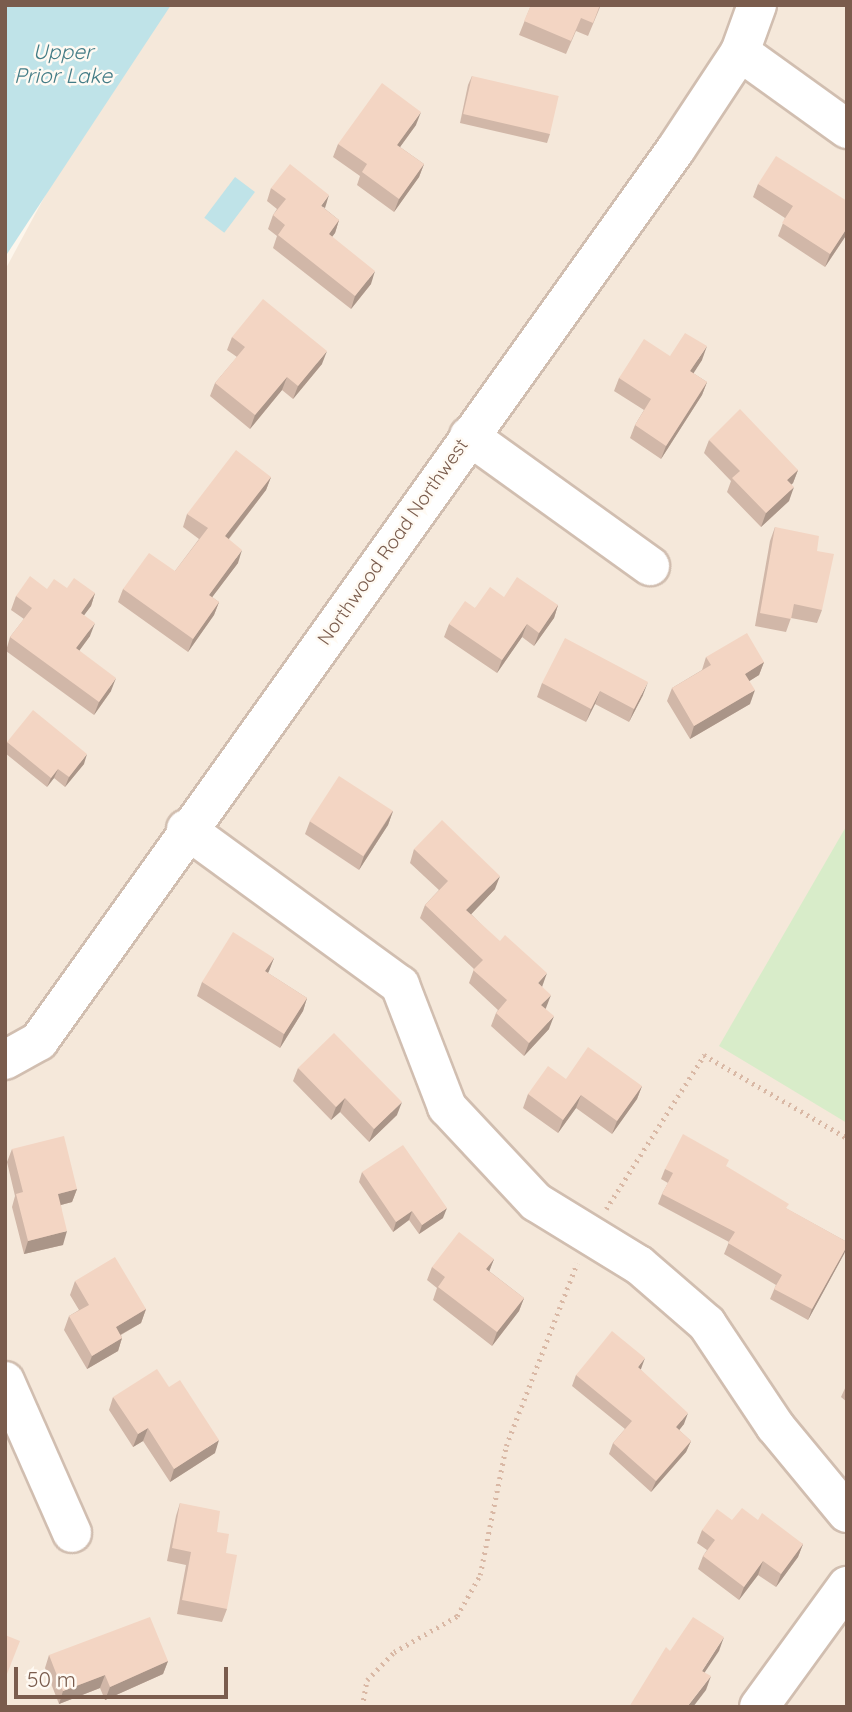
<!DOCTYPE html>
<html>
<head>
<meta charset="utf-8">
<style>
  body { margin:0 }
  #map { position:relative; width:852px; height:1712px; overflow:hidden; background:#fdf6ec; font-family:Quicksand,sans-serif }
  div>[style] { position:absolute }
  .residential>* { inset:0; background:#f5e8da }
  .green>* { inset:0; background:#d8ecc9 }
  .water>* { inset:0; background:#bfe3e8; transform-origin:0 0 }
  .path>* { height:4.5px; margin-top:-2.25px; transform-origin:0; background:repeating-linear-gradient(90deg,#d9b8a5 0 2px,transparent 0 7px) }
  .roads { filter:drop-shadow(2px 0 #d1beb0) drop-shadow(-2px 0 #d1beb0) drop-shadow(0 2px #d1beb0) drop-shadow(0 -2px #d1beb0) }
  .minor>* { height:38px; margin:-19px; padding:0 19px; transform-origin:19px; border-radius:19px; background:#fff }
  .wall>* { inset:0; background:#d1b7a8 }
  .shaded-wall>* { inset:0; background:#aa9588 }
  .building>* { inset:0; background:#f3d5c3; transform-origin:0 0 }
  span { translate:-50% -50%; white-space:nowrap; text-align:center; line-height:1.15; -webkit-text-stroke:5px #fffaf3; paint-order:stroke }
  .street-label { font-size:19px; color:#7a5c4d }
  .water-label { font-size:21px; color:#437c86; font-style:italic }
  .frame { position:absolute; inset:0; border:7px solid #7a5c4d; pointer-events:none }
  .scale { position:absolute; left:14px; top:1667px; width:214px; height:32px; box-sizing:border-box; border:4px solid #7a5c4d; border-top:0; padding-left:9px; font-size:21px; line-height:24px; white-space:nowrap; color:#7a5c4d; -webkit-text-stroke:5px #fffaf3; paint-order:stroke }
</style>
</head>
<body>
<div id="map">
  <div class="residential">
    <div style="clip-path:polygon(148px 5px,847px 5px,847px 1707px,5px 1707px,5px 270px)"></div>
  </div>
  <div class="green">
    <div style="clip-path:polygon(847px 825px,847px 1123px,719px 1046px)"></div>
  </div>
  <div class="water">
    <div style="clip-path:polygon(5px 5px,171px 5px,5px 257px)"></div>
    <div style="left:235px;top:177px;width:25px;height:51px;rotate:37deg"></div>
  </div>
  <div class="path">
    <div style="left:606px;top:1209px;width:183px;rotate:-57.5deg"></div>
    <div style="left:704px;top:1055px;width:165px;rotate:30.1deg"></div>
    <div style="left:362px;top:1707px;width:27px;rotate:-80deg"></div>
    <div style="left:367px;top:1680px;width:39px;rotate:-46deg"></div>
    <div style="left:394px;top:1652px;width:73px;rotate:-29.7deg"></div>
    <div style="left:457px;top:1616px;width:47px;rotate:-60.7deg"></div>
    <div style="left:480px;top:1575px;width:132px;rotate:-78.6deg"></div>
    <div style="left:506px;top:1446px;width:196px;rotate:-68.8deg"></div>
  </div>
  <div class="roads">
    <div class="minor">
      <div style="left:740px;top:52px;width:132px;rotate:35.7deg"></div>
      <div style="left:469px;top:436px;width:223px;rotate:35.7deg"></div>
      <div style="left:186px;top:829px;width:265px;rotate:36.1deg"></div>
      <div style="left:400px;top:985px;width:131px;rotate:68.9deg"></div>
      <div style="left:447px;top:1107px;width:130px;rotate:46.9deg"></div>
      <div style="left:536px;top:1202px;width:121px;rotate:31.5deg"></div>
      <div style="left:639px;top:1265px;width:90px;rotate:40.9deg"></div>
      <div style="left:707px;top:1324px;width:123px;rotate:56.3deg"></div>
      <div style="left:775px;top:1426px;width:113px;rotate:50.4deg"></div>
      <div style="left:5px;top:1060px;width:39px;rotate:-29deg"></div>
      <div style="left:39px;top:1041px;width:1096px;rotate:-54.47deg"></div>
      <div style="left:676px;top:149px;width:116px;rotate:-56.6deg"></div>
      <div style="left:740px;top:52px;width:50px;rotate:-70.1deg"></div>
      <div style="left:5px;top:1381px;width:166px;rotate:66.2deg"></div>
      <div style="left:759px;top:1707px;width:150px;rotate:-54deg"></div>
    </div>
  </div>
  <div class="wall">
    <div style="clip-path:polygon(531px 5px,601px 5px,588px 36px,576px 31px,566px 54px,519px 35px)"></div>
    <div style="clip-path:polygon(472px 76px,550px 134px,547px 143px,460px 123px,468px 85px)"></div>
    <div style="clip-path:polygon(416px 125px,400px 147px,424px 164px,419px 177px,394px 212px,357px 185px,360px 176px,333px 157px,338px 144px)"></div>
    <div style="clip-path:polygon(758px 184px,847px 201px,847px 234px,825px 267px,778px 236px,785px 218px,753px 197px)"></div>
    <div style="clip-path:polygon(271px 188px,324px 208px,339px 220px,335px 233px,332px 237px,371px 284px,351px 309px,273px 248px,277px 236px,268px 229px,273px 215px,277px 209px,267px 201px)"></div>
    <div style="clip-path:polygon(232px 337px,322px 364px,293px 399px,282px 390px,250px 429px,210px 396px,215px 383px,237px 357px,227px 350px)"></div>
    <div style="clip-path:polygon(670px 356px,702px 360px,693px 373px,707px 382px,702px 395px,661px 459px,630px 438px,635px 425px,644px 410px,614px 391px,619px 378px)"></div>
    <div style="clip-path:polygon(709px 440px,798px 470px,793px 483px,791px 485px,789px 501px,761px 527px,727px 492px,731px 481px,704px 453px)"></div>
    <div style="clip-path:polygon(271px 477px,266px 490px,229px 539px,238px 563px,212px 597px,219px 602px,214px 615px,188px 652px,118px 602px,123px 589px,175px 571px,199px 539px,183px 527px,187px 514px)"></div>
    <div style="clip-path:polygon(775px 527px,817px 551px,822px 610px,817px 623px,791px 618px,786px 632px,755px 626px,770px 541px)"></div>
    <div style="clip-path:polygon(67px 588px,95px 593px,91px 606px,84px 615px,90px 636px,79px 651px,111px 691px,94px 715px,6px 651px,10px 637px,24px 619px,11px 610px,16px 596px,47px 589px)"></div>
    <div style="clip-path:polygon(504px 597px,558px 605px,554px 618px,534px 646px,522px 637px,497px 673px,444px 637px,449px 624px,475px 608px)"></div>
    <div style="clip-path:polygon(706px 657px,764px 662px,759px 675px,749px 681px,750px 704px,690px 739px,667px 701px,672px 688px,702px 670px)"></div>
    <div style="clip-path:polygon(542px 683px,643px 695px,629px 722px,595px 704px,586px 722px,537px 697px)"></div>
    <div style="clip-path:polygon(7px 742px,84px 764px,65px 787px,54px 778px,47px 787px,5px 753px,5px 746px)"></div>
    <div style="clip-path:polygon(393px 811px,388px 825px,359px 870px,305px 834px,310px 821px)"></div>
    <div style="clip-path:polygon(414px 849px,495px 889px,471px 914px,542px 987px,549px 1029px,524px 1056px,491px 1026px,496px 1013px,498px 1010px,469px 983px,474px 969px,420px 918px,425px 905px,439px 890px,410px 863px)"></div>
    <div style="clip-path:polygon(274px 958px,268px 973px,307px 998px,303px 1011px,280px 1048px,197px 996px,202px 982px)"></div>
    <div style="clip-path:polygon(298px 1068px,397px 1115px,369px 1142px,340px 1112px,331px 1120px,293px 1081px)"></div>
    <div style="clip-path:polygon(566px 1079px,642px 1086px,637px 1099px,612px 1134px,576px 1108px,558px 1133px,523px 1108px,528px 1094px)"></div>
    <div style="clip-path:polygon(12px 1149px,77px 1189px,72px 1202px,61px 1205px,63px 1245px,24px 1254px,12px 1207px,15px 1196px,7px 1162px)"></div>
    <div style="clip-path:polygon(727px 1167px,787px 1209px,847px 1242px,847px 1247px,844px 1254px,808px 1320px,770px 1299px,776px 1285px,724px 1254px,729px 1242px,658px 1204px,662px 1194px,668px 1183px,661px 1179px,665px 1169px)"></div>
    <div style="clip-path:polygon(362px 1172px,443px 1218px,419px 1234px,409px 1220px,393px 1232px,359px 1182px)"></div>
    <div style="clip-path:polygon(494px 1259px,489px 1271px,524px 1298px,519px 1311px,492px 1346px,433px 1300px,437px 1288px,427px 1280px,432px 1267px)"></div>
    <div style="clip-path:polygon(75px 1281px,146px 1309px,141px 1323px,121px 1335px,122px 1338px,118px 1351px,87px 1369px,64px 1330px,69px 1316px,79px 1310px,70px 1295px)"></div>
    <div style="clip-path:polygon(641px 1370px,684px 1424px,679px 1430px,691px 1441px,686px 1452px,651px 1492px,609px 1454px,613px 1443px,625px 1429px,572px 1386px,576px 1375px)"></div>
    <div style="clip-path:polygon(847px 1384px,847px 1402px,841px 1397px)"></div>
    <div style="clip-path:polygon(113px 1397px,215px 1453px,170px 1482px,143px 1441px,133px 1447px,109px 1410px)"></div>
    <div style="clip-path:polygon(180px 1503px,217px 1532px,226px 1553px,227px 1609px,222px 1622px,177px 1614px,186px 1565px,167px 1561px,176px 1516px)"></div>
    <div style="clip-path:polygon(732px 1520px,758px 1520px,803px 1544px,798px 1557px,776px 1587px,758px 1575px,739px 1600px,698px 1569px,703px 1556px,707px 1550px,697px 1543px,702px 1530px)"></div>
    <div style="clip-path:polygon(49px 1655px,168px 1661px,163px 1674px,105px 1700px,100px 1688px,59px 1704px,45px 1668px)"></div>
  </div>
  <div class="shaded-wall">
    <div style="clip-path:polygon(421px 112px,416px 125px,392px 158px,397px 145px)"></div>
    <div style="clip-path:polygon(424px 164px,419px 177px,394px 212px,399px 199px)"></div>
    <div style="clip-path:polygon(329px 195px,325px 208px,321px 206px)"></div>
    <div style="clip-path:polygon(339px 220px,335px 233px,324px 247px,329px 234px)"></div>
    <div style="clip-path:polygon(847px 228px,847px 234px,825px 267px,830px 254px)"></div>
    <div style="clip-path:polygon(375px 271px,371px 284px,351px 309px,355px 296px)"></div>
    <div style="clip-path:polygon(707px 346px,702px 360px,686px 385px,690px 371px)"></div>
    <div style="clip-path:polygon(327px 351px,322px 364px,293px 399px,298px 386px)"></div>
    <div style="clip-path:polygon(287px 377px,282px 390px,250px 429px,255px 415px)"></div>
    <div style="clip-path:polygon(707px 382px,702px 395px,661px 459px,666px 446px)"></div>
    <div style="clip-path:polygon(798px 470px,793px 483px,782px 493px,787px 480px)"></div>
    <div style="clip-path:polygon(271px 477px,266px 490px,220px 550px,225px 536px)"></div>
    <div style="clip-path:polygon(794px 487px,789px 501px,761px 527px,766px 513px)"></div>
    <div style="clip-path:polygon(242px 550px,238px 563px,204px 608px,209px 595px)"></div>
    <div style="clip-path:polygon(95px 593px,91px 606px,76px 626px,81px 613px)"></div>
    <div style="clip-path:polygon(219px 602px,214px 615px,188px 652px,193px 639px)"></div>
    <div style="clip-path:polygon(558px 605px,554px 618px,534px 646px,539px 633px)"></div>
    <div style="clip-path:polygon(95px 623px,90px 636px,71px 662px,76px 648px)"></div>
    <div style="clip-path:polygon(527px 624px,522px 637px,497px 673px,502px 660px)"></div>
    <div style="clip-path:polygon(764px 662px,759px 675px,740px 687px,745px 674px)"></div>
    <div style="clip-path:polygon(116px 678px,111px 691px,94px 715px,99px 702px)"></div>
    <div style="clip-path:polygon(648px 682px,643px 695px,629px 722px,634px 709px)"></div>
    <div style="clip-path:polygon(755px 690px,750px 704px,690px 739px,694px 726px)"></div>
    <div style="clip-path:polygon(600px 691px,595px 704px,586px 722px,591px 709px)"></div>
    <div style="clip-path:polygon(87px 754px,84px 764px,65px 787px,69px 777px)"></div>
    <div style="clip-path:polygon(58px 769px,54px 778px,47px 787px,51px 778px)"></div>
    <div style="clip-path:polygon(393px 811px,388px 825px,359px 870px,364px 856px)"></div>
    <div style="clip-path:polygon(500px 876px,495px 889px,462px 924px,466px 910px)"></div>
    <div style="clip-path:polygon(274px 958px,269px 971px,261px 985px,265px 971px)"></div>
    <div style="clip-path:polygon(547px 973px,542px 987px,538px 983px)"></div>
    <div style="clip-path:polygon(551px 995px,546px 1008px,537px 1018px,541px 1005px)"></div>
    <div style="clip-path:polygon(307px 998px,303px 1011px,280px 1048px,284px 1034px)"></div>
    <div style="clip-path:polygon(554px 1016px,549px 1029px,524px 1056px,529px 1043px)"></div>
    <div style="clip-path:polygon(642px 1086px,637px 1099px,612px 1134px,617px 1121px)"></div>
    <div style="clip-path:polygon(581px 1095px,576px 1108px,558px 1133px,563px 1120px)"></div>
    <div style="clip-path:polygon(345px 1098px,340px 1112px,331px 1120px,336px 1107px)"></div>
    <div style="clip-path:polygon(402px 1102px,397px 1115px,369px 1142px,374px 1129px)"></div>
    <div style="clip-path:polygon(77px 1189px,72px 1202px,53px 1207px,58px 1194px)"></div>
    <div style="clip-path:polygon(447px 1208px,443px 1218px,419px 1234px,422px 1225px)"></div>
    <div style="clip-path:polygon(412px 1211px,409px 1220px,393px 1232px,396px 1222px)"></div>
    <div style="clip-path:polygon(67px 1231px,63px 1245px,24px 1254px,28px 1241px)"></div>
    <div style="clip-path:polygon(847px 1246px,844px 1254px,808px 1320px,812px 1309px)"></div>
    <div style="clip-path:polygon(494px 1259px,489px 1272px,486px 1269px)"></div>
    <div style="clip-path:polygon(524px 1298px,519px 1311px,492px 1346px,497px 1332px)"></div>
    <div style="clip-path:polygon(146px 1309px,141px 1323px,111px 1340px,116px 1327px)"></div>
    <div style="clip-path:polygon(122px 1338px,118px 1351px,87px 1369px,92px 1356px)"></div>
    <div style="clip-path:polygon(645px 1358px,641px 1369px,633px 1379px,638px 1367px)"></div>
    <div style="clip-path:polygon(688px 1413px,684px 1424px,672px 1439px,676px 1427px)"></div>
    <div style="clip-path:polygon(148px 1428px,143px 1441px,133px 1447px,138px 1434px)"></div>
    <div style="clip-path:polygon(219px 1440px,215px 1453px,170px 1482px,174px 1469px)"></div>
    <div style="clip-path:polygon(691px 1441px,686px 1452px,651px 1492px,656px 1481px)"></div>
    <div style="clip-path:polygon(803px 1544px,798px 1557px,776px 1587px,781px 1574px)"></div>
    <div style="clip-path:polygon(763px 1561px,758px 1575px,739px 1600px,744px 1587px)"></div>
    <div style="clip-path:polygon(724px 1637px,719px 1651px,697px 1684px,702px 1671px)"></div>
    <div style="clip-path:polygon(168px 1661px,163px 1674px,105px 1700px,110px 1687px)"></div>
    <div style="clip-path:polygon(105px 1675px,100px 1688px,59px 1704px,63px 1691px)"></div>
    <div style="clip-path:polygon(711px 1676px,706px 1690px,693px 1707px,687px 1707px)"></div>
  </div>
  <div class="building">
    <div style="clip-path:polygon(531px 5px,600px 5px,593px 23px,581px 18px,571px 41px,524px 21px)"></div>
    <div style="left:472px;top:76px;width:89px;height:39px;rotate:13deg"></div>
    <div style="clip-path:polygon(382px 83px,421px 112px,397px 145px,424px 164px,399px 199px,362px 172px,367px 164px,338px 144px)"></div>
    <div style="clip-path:polygon(776px 156px,847px 201px,847px 228px,830px 254px,782px 223px,793px 206px,758px 184px)"></div>
    <div style="clip-path:polygon(290px 164px,329px 195px,321px 206px,339px 220px,329px 234px,375px 271px,355px 296px,278px 235px,285px 225px,273px 215px,286px 199px,271px 188px)"></div>
    <div style="clip-path:polygon(263px 299px,327px 351px,298px 386px,287px 377px,255px 415px,215px 383px,245px 347px,232px 337px)"></div>
    <div style="clip-path:polygon(685px 333px,707px 346px,690px 371px,707px 382px,666px 446px,635px 425px,651px 399px,619px 378px,644px 339px,670px 356px)"></div>
    <div style="clip-path:polygon(740px 409px,798px 470px,787px 480px,794px 487px,766px 513px,732px 478px,740px 471px,709px 440px)"></div>
    <div style="clip-path:polygon(236px 450px,271px 477px,225px 536px,242px 550px,209px 595px,219px 602px,193px 639px,123px 589px,149px 553px,175px 571px,208px 528px,187px 514px)"></div>
    <div style="clip-path:polygon(775px 527px,819px 536px,817px 551px,834px 554px,822px 610px,794px 604px,791px 619px,760px 613px)"></div>
    <div style="clip-path:polygon(30px 576px,47px 589px,54px 579px,67px 588px,74px 578px,95px 593px,81px 613px,95px 623px,76px 648px,116px 678px,99px 702px,10px 637px,32px 608px,16px 596px)"></div>
    <div style="clip-path:polygon(517px 577px,558px 605px,539px 633px,527px 624px,502px 660px,449px 624px,465px 601px,475px 608px,490px 587px,504px 597px)"></div>
    <div style="clip-path:polygon(747px 633px,764px 662px,745px 674px,755px 690px,694px 726px,672px 688px,711px 665px,706px 657px)"></div>
    <div style="clip-path:polygon(565px 638px,648px 682px,634px 709px,600px 691px,591px 709px,542px 683px)"></div>
    <div style="clip-path:polygon(33px 710px,87px 754px,69px 777px,58px 769px,51px 778px,7px 742px)"></div>
    <div style="left:339px;top:776px;width:64px;height:54px;rotate:33deg"></div>
    <div style="clip-path:polygon(442px 820px,500px 876px,466px 910px,500px 941px,505px 935px,547px 973px,538px 983px,551px 995px,541px 1005px,554px 1016px,529px 1043px,496px 1013px,507px 1000px,473px 970px,483px 960px,425px 905px,448px 881px,414px 849px)"></div>
    <div style="clip-path:polygon(233px 932px,274px 958px,265px 971px,307px 998px,284px 1034px,202px 982px)"></div>
    <div style="clip-path:polygon(334px 1033px,402px 1102px,374px 1129px,345px 1098px,336px 1107px,298px 1068px)"></div>
    <div style="clip-path:polygon(588px 1047px,642px 1086px,617px 1121px,581px 1095px,563px 1120px,528px 1094px,548px 1066px,566px 1079px)"></div>
    <div style="clip-path:polygon(683px 1134px,729px 1160px,726px 1166px,789px 1204px,786px 1208px,847px 1242px,847px 1246px,812px 1309px,774px 1289px,782px 1275px,728px 1243px,735px 1232px,662px 1194px,673px 1173px,665px 1169px)"></div>
    <div style="clip-path:polygon(64px 1136px,77px 1189px,58px 1194px,67px 1231px,28px 1241px,16px 1194px,23px 1192px,12px 1149px)"></div>
    <div style="clip-path:polygon(403px 1145px,447px 1208px,422px 1225px,412px 1211px,396px 1222px,362px 1172px)"></div>
    <div style="clip-path:polygon(459px 1232px,494px 1259px,486px 1269px,524px 1298px,497px 1332px,438px 1287px,445px 1277px,432px 1267px)"></div>
    <div style="clip-path:polygon(115px 1257px,146px 1309px,116px 1327px,122px 1338px,92px 1356px,69px 1316px,89px 1305px,75px 1281px)"></div>
    <div style="clip-path:polygon(612px 1331px,645px 1358px,638px 1367px,688px 1413px,676px 1427px,691px 1441px,656px 1481px,613px 1443px,632px 1421px,576px 1375px)"></div>
    <div style="clip-path:polygon(157px 1369px,169px 1387px,180px 1380px,219px 1440px,174px 1469px,148px 1428px,138px 1434px,113px 1397px)"></div>
    <div style="clip-path:polygon(180px 1503px,220px 1511px,217px 1532px,229px 1534px,226px 1553px,237px 1555px,227px 1609px,182px 1600px,191px 1552px,172px 1548px)"></div>
    <div style="clip-path:polygon(742px 1508px,758px 1520px,762px 1513px,803px 1544px,781px 1574px,763px 1561px,744px 1587px,703px 1556px,715px 1540px,702px 1530px,717px 1509px,732px 1520px)"></div>
    <div style="clip-path:polygon(150px 1617px,168px 1661px,110px 1687px,105px 1675px,63px 1691px,49px 1655px)"></div>
    <div style="clip-path:polygon(693px 1617px,724px 1637px,702px 1671px,711px 1676px,687px 1707px,629px 1707px,666px 1647px,670px 1651px)"></div>
    <div style="clip-path:polygon(5px 1635px,20px 1641px,5px 1679px)"></div>
  </div>
  <div class="street-label">
    <span style="left:393px;top:542px;rotate:-55deg">Northwood Road Northwest</span>
  </div>
  <div class="water-label">
    <span style="left:63px;top:63px">Upper<br>Prior Lake</span>
  </div>
  <div class="frame"></div>
  <div class="scale">50 m</div>
</div>
</body>
</html>
